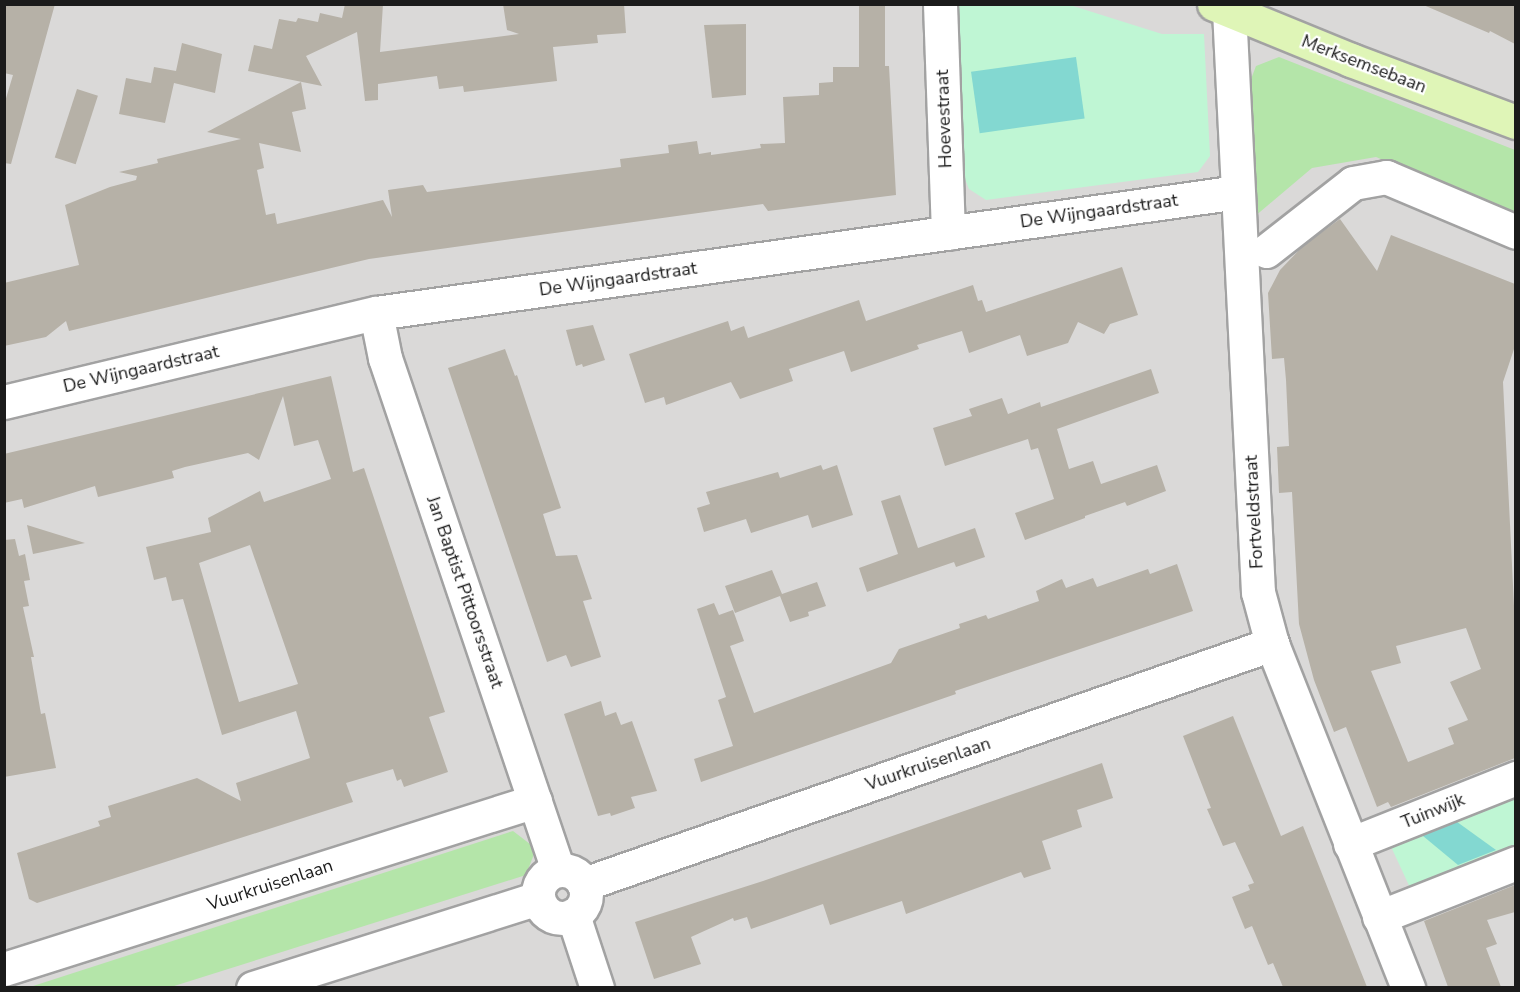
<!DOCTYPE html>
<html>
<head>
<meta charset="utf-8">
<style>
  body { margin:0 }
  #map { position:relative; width:1520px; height:992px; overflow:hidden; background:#ecece1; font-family:"Nunito Sans",sans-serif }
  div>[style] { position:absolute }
  .residential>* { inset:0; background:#dad9d8; transform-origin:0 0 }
  .grass>* { inset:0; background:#b4e5a9 }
  .park>* { inset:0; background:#bff6d4 }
  .pitch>* { inset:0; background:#83d8d1; transform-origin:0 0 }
  .building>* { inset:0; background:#b6b1a7; transform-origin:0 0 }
  .roads { filter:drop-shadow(2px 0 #a2a2a2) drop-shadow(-2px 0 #a2a2a2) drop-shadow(0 2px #a2a2a2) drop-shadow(0 -2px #a2a2a2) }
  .minor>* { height:33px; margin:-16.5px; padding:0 16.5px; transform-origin:16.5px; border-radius:16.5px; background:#fff }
  .minor>.ring { margin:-16.5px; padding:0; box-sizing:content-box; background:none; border:33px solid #fff; border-radius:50% }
  .secondary>* { height:33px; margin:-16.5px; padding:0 16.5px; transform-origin:16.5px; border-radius:16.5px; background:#dff5b7 }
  span { translate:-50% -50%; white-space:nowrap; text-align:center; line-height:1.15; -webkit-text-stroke:4.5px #fff; paint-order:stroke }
  .street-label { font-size:18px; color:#1b1b1b }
  .frame { position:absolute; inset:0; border:6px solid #1b1b1b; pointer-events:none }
</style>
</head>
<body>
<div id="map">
  <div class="residential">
    <div style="left:5px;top:5px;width:1510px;height:982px"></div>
  </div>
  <div class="grass">
    <div style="clip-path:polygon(1279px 57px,1515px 150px,1515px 215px,1376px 157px,1312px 168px,1254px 217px,1245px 95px,1256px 66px)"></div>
    <div style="clip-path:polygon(513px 831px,530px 844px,534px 854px,526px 875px,171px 987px,30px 987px)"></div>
  </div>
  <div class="park">
    <div style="clip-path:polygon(955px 5px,1070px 5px,1162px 34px,1204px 34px,1210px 156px,1198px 172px,986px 200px,969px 189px,963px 174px)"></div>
    <div style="clip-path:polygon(1515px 790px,1515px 852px,1412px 892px,1387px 838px)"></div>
  </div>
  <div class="pitch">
    <div style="left:1076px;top:57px;width:62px;height:106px;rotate:82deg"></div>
    <div style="clip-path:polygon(1453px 819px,1496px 850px,1458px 865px,1417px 831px)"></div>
  </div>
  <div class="building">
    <div style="clip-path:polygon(4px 4px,55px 4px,11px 164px,4px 163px,4px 105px,13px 75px,4px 73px)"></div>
    <div style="clip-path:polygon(345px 4px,383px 4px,380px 52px,519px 34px,507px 30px,503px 4px,624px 4px,626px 33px,597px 35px,598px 43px,553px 47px,557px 81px,464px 92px,463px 86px,439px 89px,437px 76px,378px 84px,378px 100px,365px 101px,357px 32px,306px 56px,322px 86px,248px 71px,254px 45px,272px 49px,279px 19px,296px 22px,298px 18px,318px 22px,320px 13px,342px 18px)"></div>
    <div style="clip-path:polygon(859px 4px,885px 4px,885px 66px,889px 66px,896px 195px,768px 211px,763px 204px,369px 259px,69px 331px,66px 321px,46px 337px,4px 346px,4px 283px,79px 265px,65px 205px,110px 187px,136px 180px,137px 176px,119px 172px,158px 163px,157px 159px,241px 139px,207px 132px,301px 82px,306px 109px,292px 112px,301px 152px,259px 143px,264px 168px,257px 170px,266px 215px,275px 213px,277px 224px,383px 200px,392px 217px,388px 190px,423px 185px,427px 192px,621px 167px,620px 159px,669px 153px,668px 145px,697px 141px,699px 154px,711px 152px,711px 155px,761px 148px,760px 144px,785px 143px,783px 97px,819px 95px,819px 83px,833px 82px,833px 67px,859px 67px)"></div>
    <div style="clip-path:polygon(1421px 4px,1515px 4px,1515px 44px,1490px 31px,1489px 33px)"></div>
    <div style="clip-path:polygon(746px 24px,746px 95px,712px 98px,704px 25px)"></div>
    <div style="clip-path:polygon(182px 43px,222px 54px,215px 93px,174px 83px,165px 123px,119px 114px,126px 78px,151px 83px,154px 67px,176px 71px)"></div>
    <div style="left:77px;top:89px;width:22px;height:72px;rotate:18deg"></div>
    <div style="clip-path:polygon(evenodd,1340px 219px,1377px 271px,1391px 235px,1515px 284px,1515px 346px,1503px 382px,1515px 626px,1515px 758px,1391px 807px,1388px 802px,1377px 807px,1346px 727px,1334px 732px,1314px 680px,1299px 624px,1292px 492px,1279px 493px,1277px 447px,1289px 446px,1286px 380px,1284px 358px,1272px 359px,1268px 293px,1280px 270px,1304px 245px,1340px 219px,1466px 628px,1481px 669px,1450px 682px,1468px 720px,1448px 728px,1454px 744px,1408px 762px,1371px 671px,1401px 663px,1396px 646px,1466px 628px)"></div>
    <div style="clip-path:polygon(1122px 267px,1138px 315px,1110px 324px,1104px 334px,1078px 322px,1068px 343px,1027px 356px,1020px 335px,969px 353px,962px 331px,917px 345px,919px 349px,851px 372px,844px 351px,789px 369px,793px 381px,740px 399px,731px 382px,666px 405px,664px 397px,645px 403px,629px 354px,728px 321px,731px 331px,744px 326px,748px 338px,859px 300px,866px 321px,973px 285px,978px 301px,982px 300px,986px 312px)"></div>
    <div style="clip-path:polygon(593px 325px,605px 360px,583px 367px,582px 364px,576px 366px,566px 330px)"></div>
    <div style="clip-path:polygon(505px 349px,515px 376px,517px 375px,561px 508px,543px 514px,556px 556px,577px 555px,592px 599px,583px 601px,601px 657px,571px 667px,566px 655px,547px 662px,448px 368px)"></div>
    <div style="clip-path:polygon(1151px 369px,1159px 393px,1057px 429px,1069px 469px,1093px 461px,1101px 484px,1157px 465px,1166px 491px,1127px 506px,1125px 502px,1085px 516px,1085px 518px,1025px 540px,1015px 513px,1054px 499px,1038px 448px,1031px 450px,1028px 439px,945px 466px,933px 428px,972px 416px,969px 409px,1002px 398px,1008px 414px,1040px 402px,1041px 407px)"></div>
    <div style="clip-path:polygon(evenodd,331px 376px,353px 472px,364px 468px,445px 712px,429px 717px,448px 772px,404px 787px,401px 779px,397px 781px,393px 769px,346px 783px,353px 802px,37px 903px,29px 899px,17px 853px,100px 826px,98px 821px,111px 817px,108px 806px,197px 778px,241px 801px,236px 783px,310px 758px,296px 711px,222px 735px,183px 599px,172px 601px,166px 577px,154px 580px,146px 547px,211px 532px,208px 518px,260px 491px,264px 502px,331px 479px,318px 440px,294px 446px,283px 396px,259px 460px,248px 453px,185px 467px,172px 471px,174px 478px,98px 497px,95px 486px,24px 508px,22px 499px,4px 503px,4px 454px,331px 376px,250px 545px,298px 684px,239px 702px,199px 563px,250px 545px)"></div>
    <div style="clip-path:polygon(821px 465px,823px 470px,837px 465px,853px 515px,812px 528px,808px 515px,751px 533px,746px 519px,704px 532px,697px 508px,710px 504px,706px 492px,778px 472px,780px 478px)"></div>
    <div style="clip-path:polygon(900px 495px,918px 548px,975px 528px,985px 557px,956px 567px,954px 562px,867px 592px,859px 568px,898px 554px,881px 501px)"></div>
    <div style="clip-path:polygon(27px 525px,85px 543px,33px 554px)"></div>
    <div style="clip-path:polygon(15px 539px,19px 556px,25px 554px,30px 580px,24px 581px,29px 606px,23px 607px,34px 657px,31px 657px,41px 714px,45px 713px,56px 768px,4px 777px,4px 540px)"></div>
    <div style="clip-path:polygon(1177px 564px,1193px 611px,955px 691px,956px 694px,701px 782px,694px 759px,733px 746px,718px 700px,726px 697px,697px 609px,714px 603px,719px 615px,733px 610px,744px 641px,730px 646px,754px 713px,891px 663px,899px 649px,960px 628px,959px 624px,986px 615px,988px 619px,1039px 601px,1036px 591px,1062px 579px,1066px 588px,1093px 578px,1097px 587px,1148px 569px,1150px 574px)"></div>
    <div style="clip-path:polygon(772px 570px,782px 594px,817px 582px,826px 606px,808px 612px,809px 616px,790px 622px,780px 596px,735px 613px,725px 586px)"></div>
    <div style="clip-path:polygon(601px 701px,605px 716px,616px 712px,621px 725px,632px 721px,657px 791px,631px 797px,635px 808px,611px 816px,610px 813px,598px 816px,564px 714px)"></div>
    <div style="clip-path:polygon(1233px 716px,1281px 836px,1303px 826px,1367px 987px,1283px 987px,1273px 963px,1268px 965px,1252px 926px,1245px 929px,1232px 897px,1250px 890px,1248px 885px,1254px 883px,1235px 842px,1223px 846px,1207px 809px,1211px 808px,1183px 736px)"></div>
    <div style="clip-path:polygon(1102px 763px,1113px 798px,1077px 810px,1082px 827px,1042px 841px,1051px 869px,1024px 878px,1021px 872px,906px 914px,902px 901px,830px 925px,823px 904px,751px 929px,747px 917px,734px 921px,733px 918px,691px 937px,701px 964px,654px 979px,635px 922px,763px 881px)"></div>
    <div style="clip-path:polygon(1515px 885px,1515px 912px,1487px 920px,1497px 944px,1486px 948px,1501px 987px,1448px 987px,1424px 921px)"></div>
  </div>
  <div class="roads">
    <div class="minor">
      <div style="left:940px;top:4px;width:229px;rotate:88deg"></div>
      <div style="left:1229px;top:10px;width:583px;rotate:87.15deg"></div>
      <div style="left:1258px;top:592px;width:54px;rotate:74.9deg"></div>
      <div style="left:1272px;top:644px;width:370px;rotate:68.4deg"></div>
      <div style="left:1266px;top:251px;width:110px;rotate:-38deg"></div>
      <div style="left:1353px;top:183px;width:34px;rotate:-10deg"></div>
      <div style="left:1386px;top:177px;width:141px;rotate:22.9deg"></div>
      <div style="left:376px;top:313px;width:46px;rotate:78.7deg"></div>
      <div style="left:385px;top:358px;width:540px;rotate:71.33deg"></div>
      <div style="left:4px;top:402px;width:382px;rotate:-13.5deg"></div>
      <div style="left:376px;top:313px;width:870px;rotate:-7.99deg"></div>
      <div style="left:1350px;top:844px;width:179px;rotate:-21.7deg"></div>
      <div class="ring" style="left:538px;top:870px;width:15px;height:15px"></div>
      <div style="left:584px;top:884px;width:729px;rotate:-19.23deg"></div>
      <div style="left:573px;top:915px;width:77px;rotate:71.8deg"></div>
      <div style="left:1379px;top:917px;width:147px;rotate:-21.5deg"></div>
      <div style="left:4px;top:969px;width:557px;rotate:-17.56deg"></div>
      <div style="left:253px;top:988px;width:299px;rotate:-17.5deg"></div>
    </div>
    <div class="secondary">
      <div style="left:1214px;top:4px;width:148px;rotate:22.2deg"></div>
      <div style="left:1351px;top:60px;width:176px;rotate:20.6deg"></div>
    </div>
  </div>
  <div class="street-label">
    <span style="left:1364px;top:64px;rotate:21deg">Merksemsebaan</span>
    <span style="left:944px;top:119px;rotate:-92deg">Hoevestraat</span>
    <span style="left:1099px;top:211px;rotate:-8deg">De Wijngaardstraat</span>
    <span style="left:618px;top:279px;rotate:-8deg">De Wijngaardstraat</span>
    <span style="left:141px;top:369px;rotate:-13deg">De Wijngaardstraat</span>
    <span style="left:1254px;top:512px;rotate:-93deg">Fortveldstraat</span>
    <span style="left:465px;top:592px;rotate:71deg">Jan Baptist Pittoorsstraat</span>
    <span style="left:928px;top:764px;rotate:-19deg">Vuurkruisenlaan</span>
    <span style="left:1433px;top:811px;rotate:-22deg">Tuinwijk</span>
    <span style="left:270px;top:885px;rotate:-18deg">Vuurkruisenlaan</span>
  </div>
  <div class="frame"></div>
</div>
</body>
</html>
